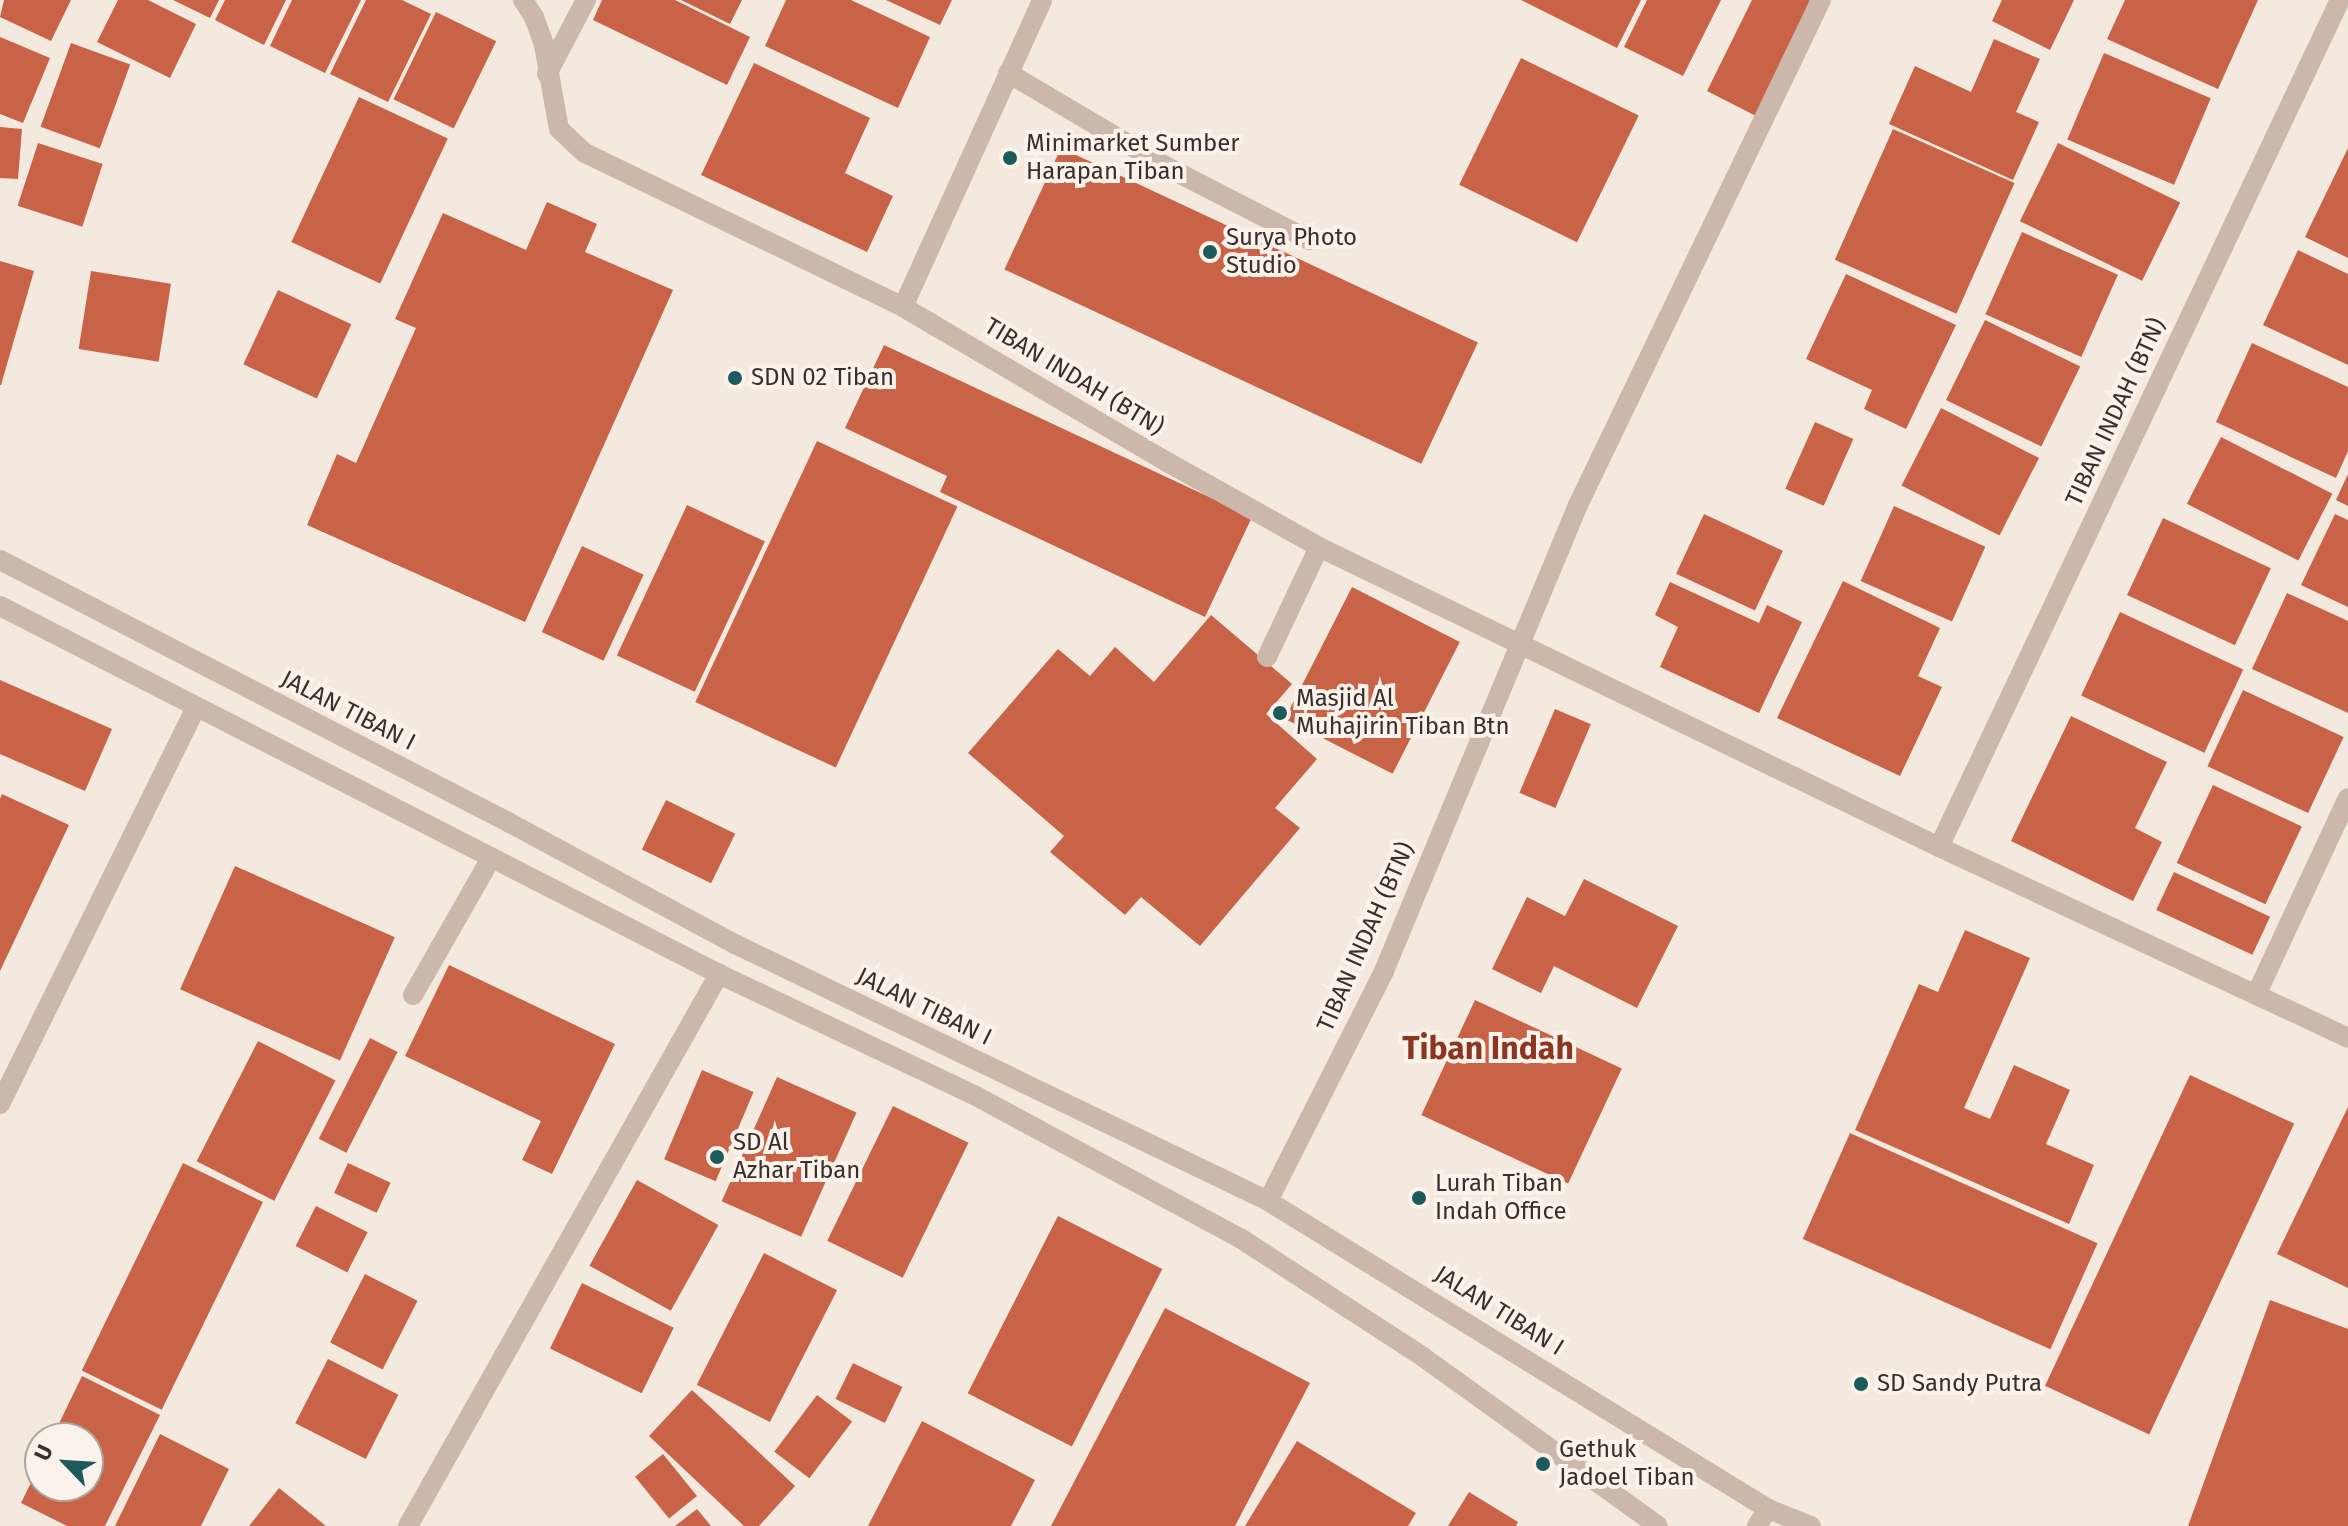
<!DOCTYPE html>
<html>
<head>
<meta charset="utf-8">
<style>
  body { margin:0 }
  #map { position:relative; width:2348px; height:1526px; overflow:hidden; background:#f3e9de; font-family:"Fira Sans",sans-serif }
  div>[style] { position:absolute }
  .building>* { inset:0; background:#c96347; transform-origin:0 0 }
  .service>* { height:20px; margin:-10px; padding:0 10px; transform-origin:10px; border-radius:10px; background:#ccb8aa }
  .minor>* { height:20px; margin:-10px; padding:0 10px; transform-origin:10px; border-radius:10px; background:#ccb8aa }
  .tertiary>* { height:20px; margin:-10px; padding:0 10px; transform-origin:10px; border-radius:10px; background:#ccb8aa }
  .dots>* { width:22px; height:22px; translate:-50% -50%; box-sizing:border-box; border:4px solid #fbf3eb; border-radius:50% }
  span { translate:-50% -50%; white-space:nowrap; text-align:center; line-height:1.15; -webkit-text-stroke:8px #fbf3eb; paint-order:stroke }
  .poi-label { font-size:24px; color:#392e29 }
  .left { translate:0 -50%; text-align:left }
  .street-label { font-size:24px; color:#392e29 }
  .district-label { font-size:32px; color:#8b3620; font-weight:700 }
  .north { position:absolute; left:24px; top:1422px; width:80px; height:80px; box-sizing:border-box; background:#fbf3eb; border:2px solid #ada49d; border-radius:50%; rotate:295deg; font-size:22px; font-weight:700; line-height:32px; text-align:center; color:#392e29 }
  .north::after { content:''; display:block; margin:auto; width:28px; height:36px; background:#1d5a5c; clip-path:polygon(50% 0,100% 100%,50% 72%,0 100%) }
</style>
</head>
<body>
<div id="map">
  <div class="building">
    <div style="clip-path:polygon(4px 0,71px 0,51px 41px,0 17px)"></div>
    <div style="clip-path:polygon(118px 0,148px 0,196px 24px,170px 78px,97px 42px)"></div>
    <div style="clip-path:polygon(173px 0,219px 0,210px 18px)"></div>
    <div style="clip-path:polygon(225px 0,286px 0,264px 45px,215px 20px)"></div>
    <div style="clip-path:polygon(292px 0,361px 0,325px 73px,270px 46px)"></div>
    <div style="clip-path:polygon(366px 0,402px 0,431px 14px,388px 102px,330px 74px)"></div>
    <div style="clip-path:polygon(602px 0,675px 0,750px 37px,727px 85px,593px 20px)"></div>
    <div style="clip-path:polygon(681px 0,742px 0,730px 24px)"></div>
    <div style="clip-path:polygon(786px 0,851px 0,930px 37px,898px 108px,765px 46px)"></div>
    <div style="clip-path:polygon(886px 0,952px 0,940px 25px)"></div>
    <div style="clip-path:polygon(1521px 0,1641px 0,1617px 48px)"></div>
    <div style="clip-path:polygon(1647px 0,1721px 0,1683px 76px,1624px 47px)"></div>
    <div style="clip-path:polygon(1752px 0,1810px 0,1758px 117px,1707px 91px)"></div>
    <div style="clip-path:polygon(2002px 0,2074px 0,2050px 50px,1992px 21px)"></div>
    <div style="clip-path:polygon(2125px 0,2258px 0,2218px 89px,2107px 39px)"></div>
    <div style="left:436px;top:12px;width:67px;height:97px;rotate:26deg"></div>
    <div style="clip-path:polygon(0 37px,50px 58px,23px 123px,0 114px)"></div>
    <div style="clip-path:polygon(1994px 39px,2040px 59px,2016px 112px,2039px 122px,2013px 180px,1889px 124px,1915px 66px,1971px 92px)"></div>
    <div style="left:71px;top:43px;width:63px;height:89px;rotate:20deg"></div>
    <div style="left:2104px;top:53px;width:116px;height:94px;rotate:23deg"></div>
    <div style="left:1521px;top:58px;width:131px;height:141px;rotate:26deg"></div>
    <div style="clip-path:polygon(754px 63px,870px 118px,845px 173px,893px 196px,867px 252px,701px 175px)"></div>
    <div style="left:359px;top:97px;width:98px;height:160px;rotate:25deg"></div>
    <div style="clip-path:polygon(0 127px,22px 129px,18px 179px,0 178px)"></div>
    <div style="left:1893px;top:129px;width:133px;height:143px;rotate:24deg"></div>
    <div style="left:38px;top:143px;width:68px;height:66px;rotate:18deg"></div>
    <div style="left:2058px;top:143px;width:136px;height:87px;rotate:26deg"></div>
    <div style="left:1061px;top:148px;width:460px;height:134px;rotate:25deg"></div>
    <div style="clip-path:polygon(2348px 148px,2348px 258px,2305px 237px)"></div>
    <div style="clip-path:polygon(547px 202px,597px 224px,585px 252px,673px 290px,525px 622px,307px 525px,337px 454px,356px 463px,416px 328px,395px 319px,443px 213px,526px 250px)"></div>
    <div style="left:2022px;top:232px;width:105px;height:90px;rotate:24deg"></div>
    <div style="clip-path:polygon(2298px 250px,2348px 274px,2348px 365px,2263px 325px)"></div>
    <div style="clip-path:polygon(0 261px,34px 271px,1px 385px,0 385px)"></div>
    <div style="left:91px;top:271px;width:81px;height:79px;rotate:9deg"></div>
    <div style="clip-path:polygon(1846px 274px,1956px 325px,1906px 429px,1864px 409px,1872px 390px,1806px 359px)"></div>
    <div style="left:278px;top:290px;width:81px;height:82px;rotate:25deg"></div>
    <div style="left:1985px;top:320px;width:106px;height:89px;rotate:26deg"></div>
    <div style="clip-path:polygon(2252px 343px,2348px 387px,2348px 451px,2336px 478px,2216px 422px)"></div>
    <div style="clip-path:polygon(884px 345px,1252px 517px,1205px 617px,940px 492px,947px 476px,845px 428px)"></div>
    <div style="left:1941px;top:408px;width:110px;height:87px;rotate:27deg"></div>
    <div style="left:1815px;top:422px;width:42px;height:73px;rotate:24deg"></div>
    <div style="left:2221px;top:437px;width:125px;height:75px;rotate:27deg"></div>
    <div style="left:817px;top:441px;width:155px;height:288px;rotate:25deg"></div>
    <div style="clip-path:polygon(2348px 474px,2348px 506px,2336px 500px)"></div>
    <div style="left:687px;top:505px;width:86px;height:166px;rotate:25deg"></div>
    <div style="left:1894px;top:506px;width:100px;height:82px;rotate:24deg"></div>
    <div style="left:1704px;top:514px;width:87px;height:66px;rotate:25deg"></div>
    <div style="clip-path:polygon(2335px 514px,2348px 520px,2348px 607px,2301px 585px)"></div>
    <div style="left:2163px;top:518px;width:119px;height:85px;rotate:25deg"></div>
    <div style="left:582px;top:546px;width:68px;height:95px;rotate:25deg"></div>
    <div style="clip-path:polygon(1843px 581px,1940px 628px,1918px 676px,1942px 687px,1900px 776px,1777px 718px)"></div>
    <div style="clip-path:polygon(1670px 582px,1759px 623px,1767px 605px,1802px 622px,1759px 713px,1660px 667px,1678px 627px,1655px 615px)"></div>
    <div style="left:1352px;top:587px;width:121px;height:148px;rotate:27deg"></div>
    <div style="clip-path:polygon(2287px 593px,2348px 621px,2348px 713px,2252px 669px)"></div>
    <div style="left:2120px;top:612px;width:136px;height:92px;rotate:25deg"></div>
    <div style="clip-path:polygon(1211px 615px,1292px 684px,1266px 714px,1317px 759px,1275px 808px,1300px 828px,1200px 946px,1141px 897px,1125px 915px,1050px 852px,1064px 836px,968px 753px,1058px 649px,1090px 676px,1115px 647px,1154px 682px)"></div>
    <div style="clip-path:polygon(0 680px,112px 729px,85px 791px,0 754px)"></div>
    <div style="left:2243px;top:690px;width:111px;height:84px;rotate:25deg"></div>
    <div style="left:1555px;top:709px;width:39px;height:91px;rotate:23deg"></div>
    <div style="clip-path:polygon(2071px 716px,2167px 762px,2135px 828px,2162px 842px,2133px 901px,2011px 841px)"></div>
    <div style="left:2213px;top:785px;width:98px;height:86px;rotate:25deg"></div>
    <div style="clip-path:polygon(2px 794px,69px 825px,0 971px,0 799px)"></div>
    <div style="left:666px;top:800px;width:77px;height:55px;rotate:26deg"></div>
    <div style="left:235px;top:866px;width:175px;height:135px;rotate:24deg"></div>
    <div style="left:2174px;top:872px;width:106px;height:42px;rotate:25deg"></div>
    <div style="clip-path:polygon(1584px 879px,1678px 926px,1637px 1008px,1554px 966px,1541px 993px,1492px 969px,1527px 897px,1565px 916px)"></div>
    <div style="clip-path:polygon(1965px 930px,2030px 958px,1964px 1108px,1990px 1119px,2014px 1065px,2070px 1090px,2046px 1144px,2094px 1165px,2069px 1224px,1855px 1130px,1919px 984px,1938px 992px)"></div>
    <div style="clip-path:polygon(449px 965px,615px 1044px,552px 1174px,522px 1160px,541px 1121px,405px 1056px)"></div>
    <div style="left:1475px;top:1000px;width:162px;height:127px;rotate:25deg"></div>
    <div style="left:370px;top:1038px;width:31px;height:113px;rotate:27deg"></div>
    <div style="left:258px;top:1041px;width:87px;height:135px;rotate:27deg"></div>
    <div style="left:702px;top:1070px;width:56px;height:97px;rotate:23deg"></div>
    <div style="left:2190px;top:1075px;width:115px;height:343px;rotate:25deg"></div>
    <div style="left:777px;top:1077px;width:87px;height:136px;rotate:24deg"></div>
    <div style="left:893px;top:1106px;width:84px;height:150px;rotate:26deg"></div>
    <div style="clip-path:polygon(2348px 1107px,2348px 1288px,2277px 1254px)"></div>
    <div style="left:1850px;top:1133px;width:271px;height:116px;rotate:24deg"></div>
    <div style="left:183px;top:1163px;width:89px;height:231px;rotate:26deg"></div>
    <div style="left:348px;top:1163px;width:47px;height:33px;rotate:25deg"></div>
    <div style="left:637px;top:1180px;width:93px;height:98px;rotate:29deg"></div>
    <div style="left:316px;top:1206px;width:58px;height:45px;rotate:27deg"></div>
    <div style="left:1058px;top:1216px;width:117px;height:199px;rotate:27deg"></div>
    <div style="left:764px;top:1253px;width:82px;height:148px;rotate:27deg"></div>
    <div style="left:365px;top:1274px;width:59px;height:77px;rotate:27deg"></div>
    <div style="left:582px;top:1283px;width:102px;height:73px;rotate:26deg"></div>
    <div style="clip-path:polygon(2270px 1300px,2348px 1329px,2348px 1526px,2188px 1526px)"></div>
    <div style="clip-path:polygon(1165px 1308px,1310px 1383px,1235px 1526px,1051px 1526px)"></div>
    <div style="left:328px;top:1359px;width:79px;height:72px;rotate:27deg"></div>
    <div style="left:853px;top:1363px;width:55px;height:40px;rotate:26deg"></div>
    <div style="clip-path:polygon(82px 1376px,160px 1415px,105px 1526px,67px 1526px,21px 1503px,40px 1464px,40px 1486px,88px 1486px,88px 1438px,52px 1438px)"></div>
    <div style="clip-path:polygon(692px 1390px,795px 1486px,759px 1526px,744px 1526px,649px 1436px)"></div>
    <div style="left:817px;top:1395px;width:44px;height:71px;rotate:37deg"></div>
    <div style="clip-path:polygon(922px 1421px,1035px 1480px,1011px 1526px,868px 1526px)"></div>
    <div style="clip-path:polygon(160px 1434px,229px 1469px,201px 1526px,115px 1526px)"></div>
    <div style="clip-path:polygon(1297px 1441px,1416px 1513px,1408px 1526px,1245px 1526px)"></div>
    <div style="left:663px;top:1454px;width:54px;height:36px;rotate:51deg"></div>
    <div style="clip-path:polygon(279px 1488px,326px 1526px,249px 1526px)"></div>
    <div style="clip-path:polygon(1469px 1492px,1518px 1522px,1516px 1526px,1448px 1526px)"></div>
    <div style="clip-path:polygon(697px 1509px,711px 1526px,675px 1526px)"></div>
  </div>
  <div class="service">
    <div style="left:1008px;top:73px;width:182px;rotate:30.6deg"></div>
    <div style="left:1165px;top:166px;width:162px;rotate:27.2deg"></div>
  </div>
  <div class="minor">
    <div style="left:523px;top:0;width:20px;rotate:57deg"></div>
    <div style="left:534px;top:17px;width:30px;rotate:70deg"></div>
    <div style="left:544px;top:45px;width:85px;rotate:79.9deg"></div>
    <div style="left:559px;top:129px;width:35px;rotate:43deg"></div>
    <div style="left:585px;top:153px;width:353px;rotate:25.8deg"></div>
    <div style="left:903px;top:307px;width:308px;rotate:30.4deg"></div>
    <div style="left:1169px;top:463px;width:172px;rotate:29.2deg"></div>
    <div style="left:1319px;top:547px;width:689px;rotate:25.82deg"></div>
    <div style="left:1939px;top:847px;width:451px;rotate:25deg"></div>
    <div style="left:547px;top:74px;width:84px;rotate:-62.2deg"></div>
    <div style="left:903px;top:307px;width:337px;rotate:-65.6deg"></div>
    <div style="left:1267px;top:657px;width:122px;rotate:-64.7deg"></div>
    <div style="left:1939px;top:847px;width:937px;rotate:-64.67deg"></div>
    <div style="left:413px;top:995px;width:158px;rotate:-60.3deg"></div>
    <div style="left:2256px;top:995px;width:217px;rotate:-65deg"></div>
    <div style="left:0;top:1104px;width:443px;rotate:-63.7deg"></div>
    <div style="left:1268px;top:1201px;width:258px;rotate:-63.2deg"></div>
    <div style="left:1384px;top:971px;width:505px;rotate:-67.4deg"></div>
    <div style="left:1578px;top:505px;width:560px;rotate:-64.3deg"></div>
    <div style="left:408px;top:1526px;width:634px;rotate:-60.6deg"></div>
  </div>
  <div class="tertiary">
    <div style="left:0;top:560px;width:572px;rotate:27.28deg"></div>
    <div style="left:508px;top:822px;width:258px;rotate:28.3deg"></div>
    <div style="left:735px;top:944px;width:592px;rotate:25.74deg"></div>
    <div style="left:1268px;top:1201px;width:587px;rotate:31.63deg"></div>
    <div style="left:1768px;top:1509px;width:46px;rotate:21.6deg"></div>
    <div style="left:0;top:606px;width:808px;rotate:27.1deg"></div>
    <div style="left:719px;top:974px;width:284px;rotate:25.4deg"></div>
    <div style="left:976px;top:1096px;width:300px;rotate:28.3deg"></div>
    <div style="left:1240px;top:1238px;width:218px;rotate:33deg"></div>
    <div style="left:1423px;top:1357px;width:289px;rotate:35.7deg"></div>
    <div style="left:1757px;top:1526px;width:20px;rotate:-57deg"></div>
  </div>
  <div class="dots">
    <div style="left:1010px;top:158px;background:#1d5a5c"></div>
    <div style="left:1210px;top:252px;background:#1d5a5c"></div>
    <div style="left:735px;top:378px;background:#1d5a5c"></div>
    <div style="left:1280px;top:713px;background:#1d5a5c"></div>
    <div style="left:717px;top:1157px;background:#1d5a5c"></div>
    <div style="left:1419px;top:1198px;background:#1d5a5c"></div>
    <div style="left:1861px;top:1384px;background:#1d5a5c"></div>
    <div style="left:1543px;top:1464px;background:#1d5a5c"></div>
  </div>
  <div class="poi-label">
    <span class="left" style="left:1026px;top:158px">Minimarket Sumber<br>Harapan Tiban</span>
    <span class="left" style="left:1226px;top:252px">Surya Photo<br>Studio</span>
    <span class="left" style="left:751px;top:378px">SDN 02 Tiban</span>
    <span class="left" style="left:1296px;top:713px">Masjid Al<br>Muhajirin Tiban Btn</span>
    <span class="left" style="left:733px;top:1157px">SD Al<br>Azhar Tiban</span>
    <span class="left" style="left:1435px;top:1198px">Lurah Tiban<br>Indah Office</span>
    <span class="left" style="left:1877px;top:1384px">SD Sandy Putra</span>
    <span class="left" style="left:1559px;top:1464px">Gethuk<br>Jadoel Tiban</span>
  </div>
  <div class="street-label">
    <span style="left:1074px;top:377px;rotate:31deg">TIBAN INDAH (BTN)</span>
    <span style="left:2116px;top:412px;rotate:-65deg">TIBAN INDAH (BTN)</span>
    <span style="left:348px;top:711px;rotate:27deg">JALAN TIBAN I</span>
    <span style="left:1366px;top:937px;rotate:-66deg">TIBAN INDAH (BTN)</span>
    <span style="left:924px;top:1007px;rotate:26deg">JALAN TIBAN I</span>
    <span style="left:1499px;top:1311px;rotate:32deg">JALAN TIBAN I</span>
  </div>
  <div class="district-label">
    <span style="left:1488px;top:1048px">Tiban Indah</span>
  </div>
  <div class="north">U</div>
</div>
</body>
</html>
